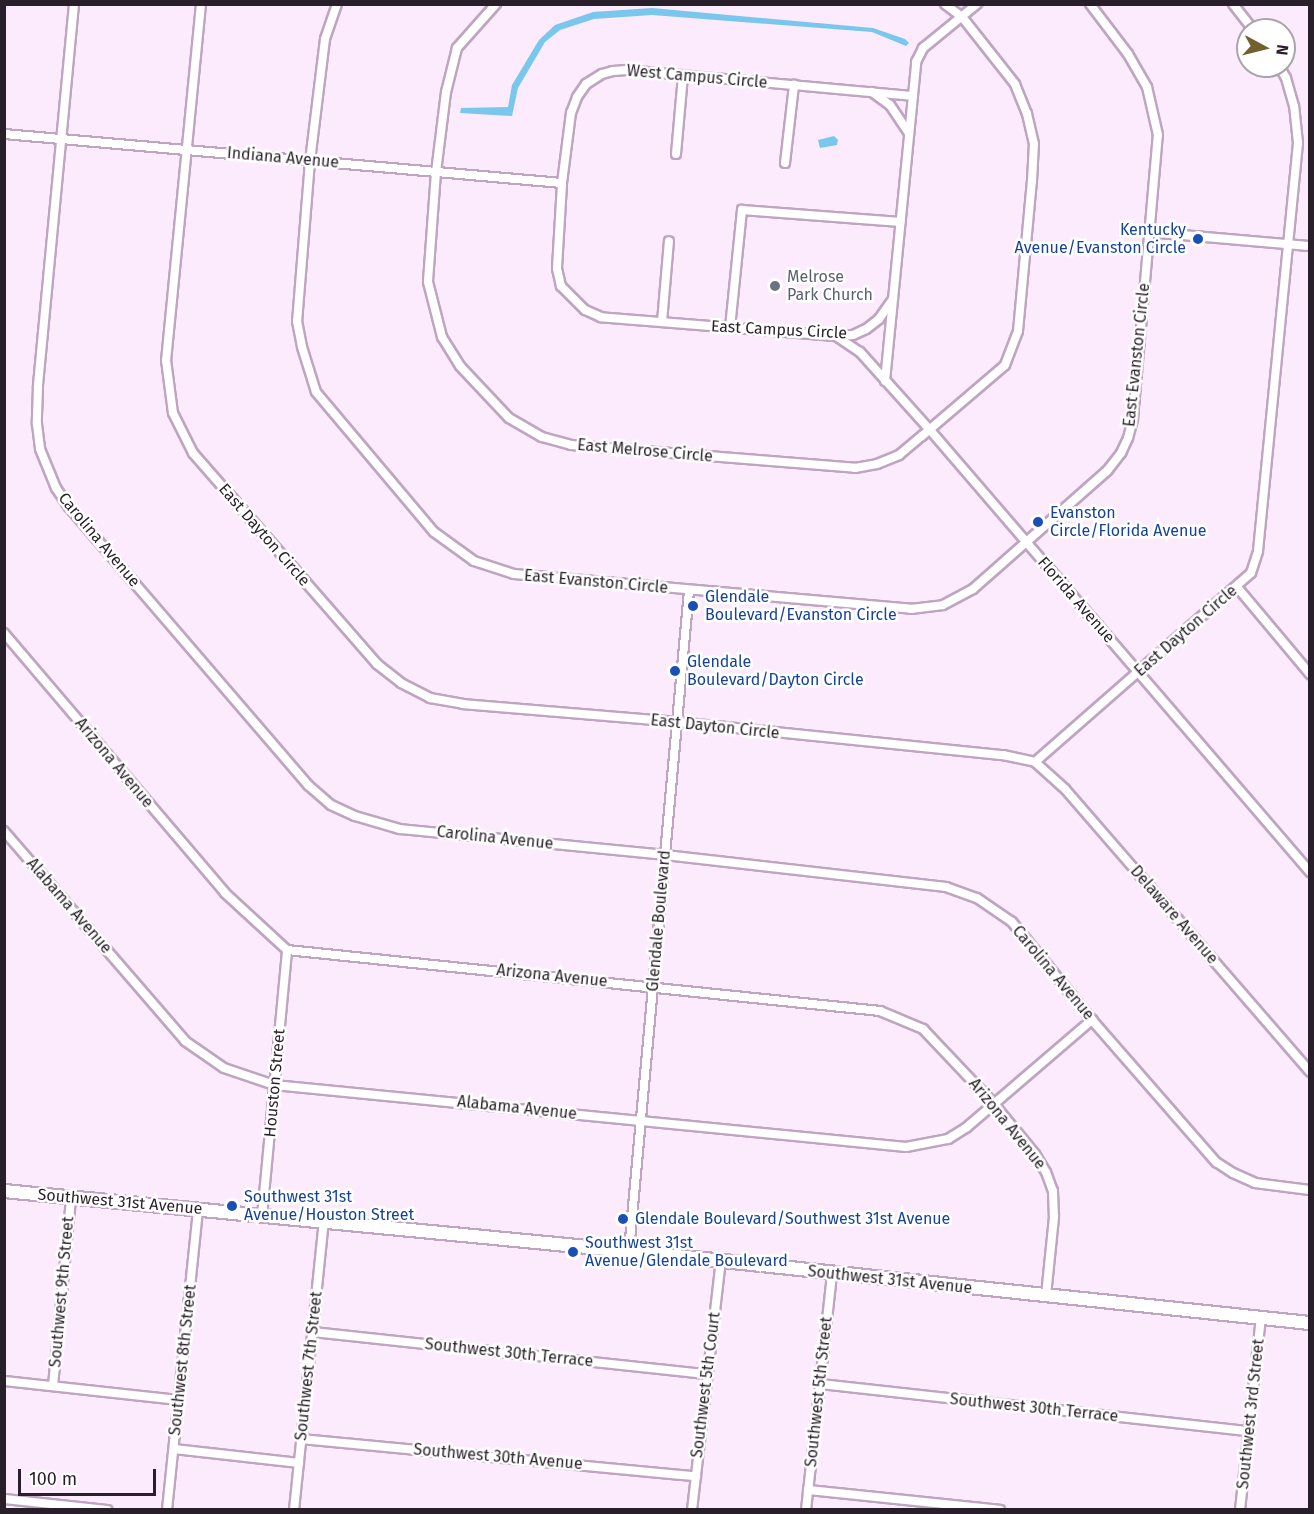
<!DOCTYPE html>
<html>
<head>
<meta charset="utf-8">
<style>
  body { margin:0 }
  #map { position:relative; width:1314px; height:1514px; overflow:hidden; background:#fcebfd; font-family:"Fira Sans",sans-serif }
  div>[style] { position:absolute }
  .water>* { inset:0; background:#7ac7ed }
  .roads { filter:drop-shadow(2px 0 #bea5c0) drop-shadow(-2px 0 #bea5c0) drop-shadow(0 2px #bea5c0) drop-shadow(0 -2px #bea5c0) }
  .minor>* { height:8px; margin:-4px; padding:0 4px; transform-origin:4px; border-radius:4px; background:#fff }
  .secondary>* { height:12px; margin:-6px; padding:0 6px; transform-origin:6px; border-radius:6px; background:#fff }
  .dots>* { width:16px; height:16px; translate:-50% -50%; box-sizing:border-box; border:3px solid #fff; border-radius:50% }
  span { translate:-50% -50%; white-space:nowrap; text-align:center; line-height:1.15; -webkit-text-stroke:5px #fff; paint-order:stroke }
  .street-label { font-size:16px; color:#291f2a }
  .transit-label { font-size:16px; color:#164399 }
  .right { translate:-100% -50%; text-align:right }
  .left { translate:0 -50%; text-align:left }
  .worship-label { font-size:16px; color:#5b616d }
  .frame { position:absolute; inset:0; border:6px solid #291f2a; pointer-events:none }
  .north { position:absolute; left:1236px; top:18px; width:60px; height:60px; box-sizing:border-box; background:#fff; border:2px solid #a9a5aa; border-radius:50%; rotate:97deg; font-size:16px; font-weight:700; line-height:24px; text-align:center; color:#291f2a }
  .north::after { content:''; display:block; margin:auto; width:21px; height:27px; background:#74602f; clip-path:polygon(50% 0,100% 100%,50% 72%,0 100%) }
  .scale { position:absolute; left:18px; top:1469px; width:138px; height:27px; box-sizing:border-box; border:3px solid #291f2a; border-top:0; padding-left:8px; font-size:18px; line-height:21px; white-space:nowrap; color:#291f2a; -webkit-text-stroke:4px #fff; paint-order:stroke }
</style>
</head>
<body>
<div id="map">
  <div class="water">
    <div style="clip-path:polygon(652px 8px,873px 28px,905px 39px,909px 43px,906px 46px,872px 32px,820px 28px,652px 15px,594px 19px,560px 30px,545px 42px,518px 88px,512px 116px,460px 113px,461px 108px,508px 107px,512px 85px,539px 40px,555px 25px,593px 12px)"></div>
    <div style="clip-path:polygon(834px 136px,838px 140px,837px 145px,820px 148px,818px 140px)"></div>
  </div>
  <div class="roads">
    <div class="minor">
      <div style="left:74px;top:4px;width:385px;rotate:95.4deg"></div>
      <div style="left:38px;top:387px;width:37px;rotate:92deg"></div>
      <div style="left:37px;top:424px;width:25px;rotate:83deg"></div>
      <div style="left:40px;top:449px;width:42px;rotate:67.7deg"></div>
      <div style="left:56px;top:488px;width:23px;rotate:56deg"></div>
      <div style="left:69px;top:507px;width:367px;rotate:49.3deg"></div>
      <div style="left:308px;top:785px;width:30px;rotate:41deg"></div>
      <div style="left:331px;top:805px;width:26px;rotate:25deg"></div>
      <div style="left:355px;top:816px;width:47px;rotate:16.1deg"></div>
      <div style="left:400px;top:829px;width:266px;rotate:5.6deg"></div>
      <div style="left:665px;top:855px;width:283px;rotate:6.5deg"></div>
      <div style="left:946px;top:887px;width:33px;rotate:20deg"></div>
      <div style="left:977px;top:898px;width:42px;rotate:34.4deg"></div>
      <div style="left:1012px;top:922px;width:127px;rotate:50.8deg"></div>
      <div style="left:1092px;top:1020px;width:189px;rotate:48.9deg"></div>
      <div style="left:1216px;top:1162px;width:20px;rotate:33deg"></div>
      <div style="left:1233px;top:1173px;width:24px;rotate:24deg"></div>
      <div style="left:1255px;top:1183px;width:55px;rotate:7.3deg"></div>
      <div style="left:201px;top:4px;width:358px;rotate:95.6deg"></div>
      <div style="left:166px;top:360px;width:53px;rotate:82.5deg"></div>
      <div style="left:173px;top:413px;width:45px;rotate:63.4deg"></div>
      <div style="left:193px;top:453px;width:280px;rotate:48.9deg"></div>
      <div style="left:377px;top:664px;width:31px;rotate:38deg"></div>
      <div style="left:401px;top:683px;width:33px;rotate:27deg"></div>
      <div style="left:430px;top:698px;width:34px;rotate:10deg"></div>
      <div style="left:463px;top:704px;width:215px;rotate:4.8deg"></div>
      <div style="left:677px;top:722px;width:328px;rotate:5.8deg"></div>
      <div style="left:1003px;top:755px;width:33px;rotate:12deg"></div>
      <div style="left:1035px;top:762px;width:287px;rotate:-41.2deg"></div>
      <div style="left:1251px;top:573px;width:23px;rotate:-72deg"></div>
      <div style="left:1258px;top:551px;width:410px;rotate:-84.4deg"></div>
      <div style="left:1298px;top:143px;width:37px;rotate:-96deg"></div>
      <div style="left:1294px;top:106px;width:29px;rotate:-106deg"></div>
      <div style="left:1286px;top:78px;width:14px;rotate:-120deg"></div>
      <div style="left:337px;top:4px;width:37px;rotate:109deg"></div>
      <div style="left:325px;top:39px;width:123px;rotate:97deg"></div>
      <div style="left:310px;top:161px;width:161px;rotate:94.6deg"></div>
      <div style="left:297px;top:321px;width:26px;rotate:79deg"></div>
      <div style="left:302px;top:347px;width:47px;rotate:72.7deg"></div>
      <div style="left:316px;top:392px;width:183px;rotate:49.9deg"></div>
      <div style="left:434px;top:532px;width:49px;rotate:35.9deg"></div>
      <div style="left:474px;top:561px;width:42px;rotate:18deg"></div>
      <div style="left:514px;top:574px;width:399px;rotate:5deg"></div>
      <div style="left:911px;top:609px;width:32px;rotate:-7deg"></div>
      <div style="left:943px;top:605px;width:34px;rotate:-28deg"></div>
      <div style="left:973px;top:589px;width:179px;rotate:-41.4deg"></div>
      <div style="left:1107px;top:471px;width:23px;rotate:-52deg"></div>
      <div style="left:1121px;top:453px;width:17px;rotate:-65deg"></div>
      <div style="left:1128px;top:438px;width:20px;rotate:-75deg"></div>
      <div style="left:1133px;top:419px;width:285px;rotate:-85deg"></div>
      <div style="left:1158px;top:135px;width:49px;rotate:-102.9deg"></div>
      <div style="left:1147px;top:87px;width:38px;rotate:-120deg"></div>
      <div style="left:1128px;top:54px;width:63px;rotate:-127.2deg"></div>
      <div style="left:496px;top:4px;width:59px;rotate:131.6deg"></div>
      <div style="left:457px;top:48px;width:45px;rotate:104deg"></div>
      <div style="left:446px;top:92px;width:81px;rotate:97.1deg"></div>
      <div style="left:436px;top:172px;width:110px;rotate:94.2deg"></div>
      <div style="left:428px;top:282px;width:57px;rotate:75.7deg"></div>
      <div style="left:442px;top:337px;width:34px;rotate:58deg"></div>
      <div style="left:460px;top:366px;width:71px;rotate:46.7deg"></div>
      <div style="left:509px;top:418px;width:38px;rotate:30deg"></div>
      <div style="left:542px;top:437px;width:30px;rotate:15deg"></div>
      <div style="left:571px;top:445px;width:285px;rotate:4.6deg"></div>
      <div style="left:855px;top:468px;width:22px;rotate:-10deg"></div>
      <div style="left:877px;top:464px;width:24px;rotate:-22deg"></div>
      <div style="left:899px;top:455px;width:30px;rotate:-40deg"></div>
      <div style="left:922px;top:436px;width:109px;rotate:-40.5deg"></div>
      <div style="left:1005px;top:365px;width:36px;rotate:-69deg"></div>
      <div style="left:1018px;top:331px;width:151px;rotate:-84.7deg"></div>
      <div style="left:1032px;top:181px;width:37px;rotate:-87deg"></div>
      <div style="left:1034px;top:144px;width:31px;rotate:-103deg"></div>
      <div style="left:1027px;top:114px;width:32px;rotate:-112deg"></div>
      <div style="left:1015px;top:84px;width:85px;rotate:-128.3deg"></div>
      <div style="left:962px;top:17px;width:21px;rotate:-143deg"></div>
      <div style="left:1233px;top:4px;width:33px;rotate:52deg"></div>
      <div style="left:872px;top:92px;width:22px;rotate:36deg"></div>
      <div style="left:890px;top:105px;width:34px;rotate:56deg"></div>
      <div style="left:4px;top:134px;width:560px;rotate:5.02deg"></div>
      <div style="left:676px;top:154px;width:79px;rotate:-84.9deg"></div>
      <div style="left:785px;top:163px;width:79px;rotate:-83.4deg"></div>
      <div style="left:1149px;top:232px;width:162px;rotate:5deg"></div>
      <div style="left:893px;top:299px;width:24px;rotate:125deg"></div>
      <div style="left:879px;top:319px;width:16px;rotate:142deg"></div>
      <div style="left:866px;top:329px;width:14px;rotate:155deg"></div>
      <div style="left:853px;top:335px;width:18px;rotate:177deg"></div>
      <div style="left:835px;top:336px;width:235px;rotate:-175.4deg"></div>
      <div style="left:601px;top:317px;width:17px;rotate:-156deg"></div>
      <div style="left:585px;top:310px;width:34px;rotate:-135deg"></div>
      <div style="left:561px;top:286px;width:18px;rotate:-103deg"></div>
      <div style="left:557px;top:268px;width:85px;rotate:-86.6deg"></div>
      <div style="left:562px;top:183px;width:71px;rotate:-82.7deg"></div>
      <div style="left:571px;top:113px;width:17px;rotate:-69deg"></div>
      <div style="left:577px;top:97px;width:16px;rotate:-55deg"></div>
      <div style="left:586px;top:84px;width:19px;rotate:-32deg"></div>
      <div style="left:602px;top:74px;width:11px;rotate:-15deg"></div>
      <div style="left:613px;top:71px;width:14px;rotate:-4deg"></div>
      <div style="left:627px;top:70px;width:287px;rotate:5.2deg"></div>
      <div style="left:662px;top:322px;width:81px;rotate:-85.1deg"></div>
      <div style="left:730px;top:328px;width:119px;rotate:-84.2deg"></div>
      <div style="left:742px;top:210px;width:159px;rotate:4.3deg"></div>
      <div style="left:836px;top:336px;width:29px;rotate:34deg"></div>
      <div style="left:860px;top:352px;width:105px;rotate:48.1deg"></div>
      <div style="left:930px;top:430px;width:583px;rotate:49.31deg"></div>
      <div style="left:885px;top:381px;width:321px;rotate:-84.4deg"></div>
      <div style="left:916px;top:62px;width:16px;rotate:-63deg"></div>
      <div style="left:923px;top:48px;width:70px;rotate:-39.2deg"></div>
      <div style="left:1237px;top:587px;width:114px;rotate:50deg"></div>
      <div style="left:4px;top:633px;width:341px;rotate:49.6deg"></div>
      <div style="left:225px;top:893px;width:84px;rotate:42.6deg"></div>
      <div style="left:287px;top:950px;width:596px;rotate:5.87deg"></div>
      <div style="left:880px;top:1011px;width:47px;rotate:22.7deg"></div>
      <div style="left:923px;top:1029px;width:102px;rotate:46.6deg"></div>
      <div style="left:993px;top:1103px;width:66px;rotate:50.5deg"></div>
      <div style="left:1035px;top:1154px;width:21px;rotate:59deg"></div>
      <div style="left:1046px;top:1172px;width:20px;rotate:70deg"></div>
      <div style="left:1053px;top:1191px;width:26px;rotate:88deg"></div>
      <div style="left:1054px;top:1217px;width:79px;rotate:95.8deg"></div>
      <div style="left:1035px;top:762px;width:40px;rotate:42deg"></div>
      <div style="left:1065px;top:789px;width:374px;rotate:49.1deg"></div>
      <div style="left:4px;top:831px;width:277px;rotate:49.2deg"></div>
      <div style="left:185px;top:1041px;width:47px;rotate:34.7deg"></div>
      <div style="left:224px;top:1068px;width:53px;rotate:18.8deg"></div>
      <div style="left:274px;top:1085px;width:635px;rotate:5.6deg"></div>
      <div style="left:906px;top:1147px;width:43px;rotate:-10.8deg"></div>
      <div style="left:948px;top:1139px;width:22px;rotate:-32deg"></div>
      <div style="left:967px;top:1127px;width:165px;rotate:-40.6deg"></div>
      <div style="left:262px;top:1216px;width:267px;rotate:-84.6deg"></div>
      <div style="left:629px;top:1251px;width:664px;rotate:-84.81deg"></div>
      <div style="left:312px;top:1332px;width:397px;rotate:6.1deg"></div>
      <div style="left:4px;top:1381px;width:176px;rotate:6.2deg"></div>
      <div style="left:820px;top:1384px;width:432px;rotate:6.3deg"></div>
      <div style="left:53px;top:1386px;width:189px;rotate:-84.5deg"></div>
      <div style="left:301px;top:1439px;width:397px;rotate:5.4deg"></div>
      <div style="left:174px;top:1449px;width:126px;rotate:6.4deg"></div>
      <div style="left:808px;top:1490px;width:193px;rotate:5.9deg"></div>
      <div style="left:4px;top:1499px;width:104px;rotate:6.1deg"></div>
      <div style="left:167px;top:1510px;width:302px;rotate:-84.1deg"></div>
      <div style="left:294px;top:1510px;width:290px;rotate:-84.1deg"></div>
      <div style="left:692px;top:1510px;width:251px;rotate:-83.4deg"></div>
      <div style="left:806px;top:1510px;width:237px;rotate:-83.7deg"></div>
      <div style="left:1240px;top:1510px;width:193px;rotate:-83.8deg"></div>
    </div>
    <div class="secondary">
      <div style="left:4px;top:1191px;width:628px;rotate:5.48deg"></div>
      <div style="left:629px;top:1251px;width:685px;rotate:6.04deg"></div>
    </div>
  </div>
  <div class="dots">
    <div style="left:1198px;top:239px;background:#1a4fb4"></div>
    <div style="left:775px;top:286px;background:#6b7280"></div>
    <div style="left:1038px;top:522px;background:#1a4fb4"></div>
    <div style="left:693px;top:606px;background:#1a4fb4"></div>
    <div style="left:675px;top:671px;background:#1a4fb4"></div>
    <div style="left:232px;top:1206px;background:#1a4fb4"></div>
    <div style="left:623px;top:1219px;background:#1a4fb4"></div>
    <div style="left:573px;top:1252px;background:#1a4fb4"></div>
  </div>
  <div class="street-label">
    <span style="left:697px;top:77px;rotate:5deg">West Campus Circle</span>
    <span style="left:283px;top:158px;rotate:5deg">Indiana Avenue</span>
    <span style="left:779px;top:330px;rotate:3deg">East Campus Circle</span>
    <span style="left:1137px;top:355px;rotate:-84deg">East Evanston Circle</span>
    <span style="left:645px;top:451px;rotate:5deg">East Melrose Circle</span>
    <span style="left:264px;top:535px;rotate:49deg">East Dayton Circle</span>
    <span style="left:99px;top:540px;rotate:50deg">Carolina Avenue</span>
    <span style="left:596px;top:582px;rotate:5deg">East Evanston Circle</span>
    <span style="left:1076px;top:600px;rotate:49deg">Florida Avenue</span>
    <span style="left:1186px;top:631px;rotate:-41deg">East Dayton Circle</span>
    <span style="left:715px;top:727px;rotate:6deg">East Dayton Circle</span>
    <span style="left:114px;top:763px;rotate:50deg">Arizona Avenue</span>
    <span style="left:495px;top:838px;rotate:6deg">Carolina Avenue</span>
    <span style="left:69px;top:906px;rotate:49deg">Alabama Avenue</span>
    <span style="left:1174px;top:915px;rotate:49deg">Delaware Avenue</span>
    <span style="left:659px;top:921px;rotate:-85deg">Glendale Boulevard</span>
    <span style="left:1053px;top:973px;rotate:50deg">Carolina Avenue</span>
    <span style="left:552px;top:976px;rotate:6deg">Arizona Avenue</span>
    <span style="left:275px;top:1083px;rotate:-85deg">Houston Street</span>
    <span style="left:517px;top:1108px;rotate:6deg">Alabama Avenue</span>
    <span style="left:1007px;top:1124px;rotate:51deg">Arizona Avenue</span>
    <span style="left:120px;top:1202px;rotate:5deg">Southwest 31st Avenue</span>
    <span style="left:890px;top:1280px;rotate:6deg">Southwest 31st Avenue</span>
    <span style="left:62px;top:1292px;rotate:-85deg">Southwest 9th Street</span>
    <span style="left:509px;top:1353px;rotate:6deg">Southwest 30th Terrace</span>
    <span style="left:183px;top:1360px;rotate:-84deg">Southwest 8th Street</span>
    <span style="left:309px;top:1366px;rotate:-84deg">Southwest 7th Street</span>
    <span style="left:706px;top:1385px;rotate:-83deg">Southwest 5th Court</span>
    <span style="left:819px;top:1392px;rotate:-84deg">Southwest 5th Street</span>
    <span style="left:1034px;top:1408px;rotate:6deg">Southwest 30th Terrace</span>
    <span style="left:1251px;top:1414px;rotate:-84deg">Southwest 3rd Street</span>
    <span style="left:498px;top:1457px;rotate:5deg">Southwest 30th Avenue</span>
  </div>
  <div class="transit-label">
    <span class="right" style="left:1186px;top:239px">Kentucky<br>Avenue/Evanston Circle</span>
    <span class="left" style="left:1050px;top:522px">Evanston<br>Circle/Florida Avenue</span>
    <span class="left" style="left:705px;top:606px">Glendale<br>Boulevard/Evanston Circle</span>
    <span class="left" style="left:687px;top:671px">Glendale<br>Boulevard/Dayton Circle</span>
    <span class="left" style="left:244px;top:1206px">Southwest 31st<br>Avenue/Houston Street</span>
    <span class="left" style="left:635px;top:1219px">Glendale Boulevard/Southwest 31st Avenue</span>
    <span class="left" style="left:585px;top:1252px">Southwest 31st<br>Avenue/Glendale Boulevard</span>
  </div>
  <div class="worship-label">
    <span class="left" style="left:787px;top:286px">Melrose<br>Park Church</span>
  </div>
  <div class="frame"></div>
  <div class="north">N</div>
  <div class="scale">100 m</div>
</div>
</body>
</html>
